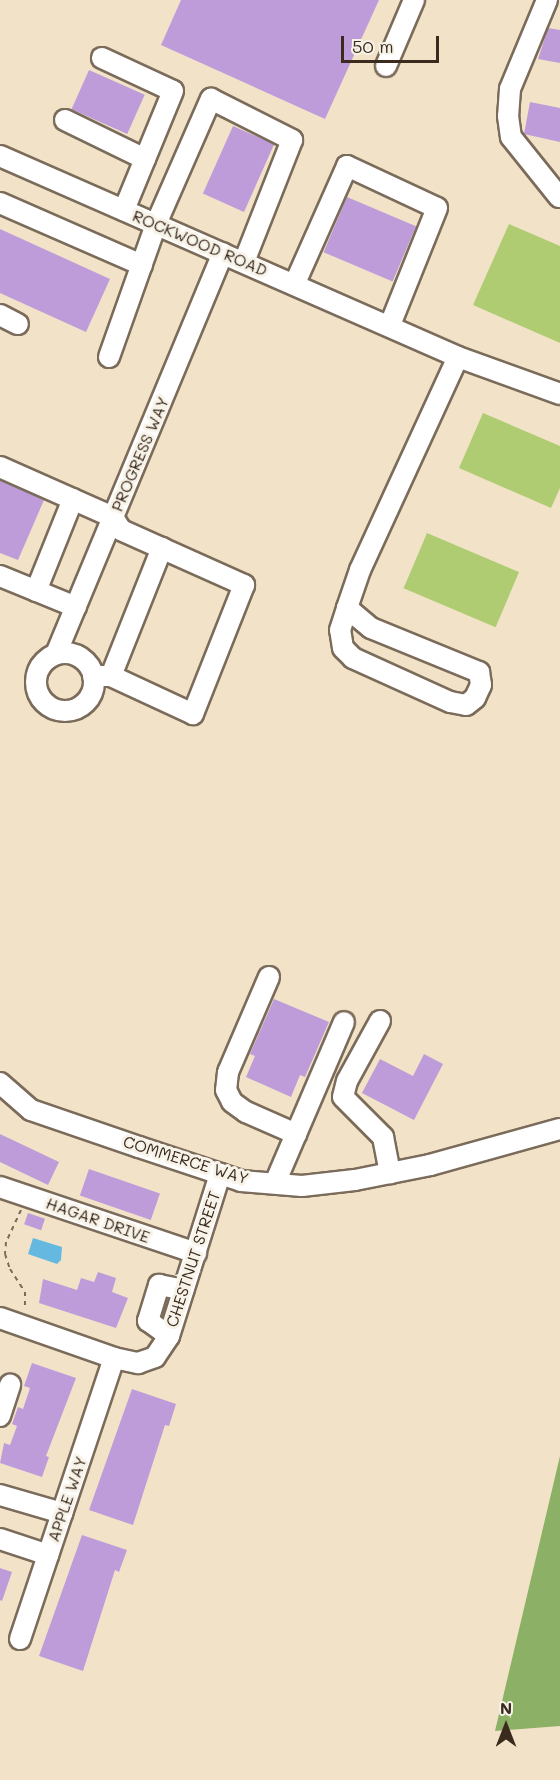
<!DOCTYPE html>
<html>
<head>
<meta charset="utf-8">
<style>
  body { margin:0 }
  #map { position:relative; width:560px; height:1780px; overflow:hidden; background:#f2e3c8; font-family:Mali,sans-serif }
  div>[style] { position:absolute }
  .green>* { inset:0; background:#b0cc73; transform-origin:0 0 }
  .forest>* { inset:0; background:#8cb065 }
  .water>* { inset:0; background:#65b9e1 }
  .building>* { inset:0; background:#be9cda; transform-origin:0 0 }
  .path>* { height:2px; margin-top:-1px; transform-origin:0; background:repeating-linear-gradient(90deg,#7b6b5a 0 4.5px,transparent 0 9px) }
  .roads { filter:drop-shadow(2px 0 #7b6b5a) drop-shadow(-2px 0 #7b6b5a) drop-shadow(0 2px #7b6b5a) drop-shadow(0 -2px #7b6b5a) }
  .minor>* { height:20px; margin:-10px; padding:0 10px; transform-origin:10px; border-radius:10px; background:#fff }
  .minor>.ring { margin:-10px; padding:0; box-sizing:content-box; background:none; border:20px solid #fff; border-radius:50% }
  span { translate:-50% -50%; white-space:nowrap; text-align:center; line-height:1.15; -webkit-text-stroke:6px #f7f3e8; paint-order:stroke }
  .street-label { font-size:16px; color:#3b2a1e }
  .north { position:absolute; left:476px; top:1696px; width:60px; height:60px; -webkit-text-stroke:4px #f7f3e8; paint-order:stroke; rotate:0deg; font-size:16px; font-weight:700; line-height:24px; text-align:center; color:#3b2a1e }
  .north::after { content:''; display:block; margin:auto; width:21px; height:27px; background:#3b2a1e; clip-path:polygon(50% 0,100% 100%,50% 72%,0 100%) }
  .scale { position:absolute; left:341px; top:36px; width:98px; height:27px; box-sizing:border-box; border:3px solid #3b2a1e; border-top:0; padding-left:8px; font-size:18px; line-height:21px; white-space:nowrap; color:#3b2a1e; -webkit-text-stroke:4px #f7f3e8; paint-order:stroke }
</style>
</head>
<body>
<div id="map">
  <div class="green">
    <div style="clip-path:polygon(509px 224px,560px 246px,560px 343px,473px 305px)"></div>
    <div style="clip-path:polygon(483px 413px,560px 446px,560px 488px,551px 508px,459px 468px)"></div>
    <div style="left:427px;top:533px;width:100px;height:60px;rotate:23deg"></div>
  </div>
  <div class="forest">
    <div style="clip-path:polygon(560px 1456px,560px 1726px,495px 1731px)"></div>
  </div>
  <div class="water">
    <div style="clip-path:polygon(33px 1238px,62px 1247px,61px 1260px,57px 1264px,28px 1254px)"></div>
  </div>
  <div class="building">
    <div style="clip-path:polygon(181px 0,379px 0,325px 119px,161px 45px)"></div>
    <div style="clip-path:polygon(548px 28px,560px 30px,560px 63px,538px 59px)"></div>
    <div style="left:89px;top:70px;width:61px;height:43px;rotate:24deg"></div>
    <div style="clip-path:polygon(530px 102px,560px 108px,560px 142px,524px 134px)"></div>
    <div style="left:233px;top:126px;width:45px;height:74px;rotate:24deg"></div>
    <div style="left:347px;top:197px;width:75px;height:60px;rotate:23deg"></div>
    <div style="clip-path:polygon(0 229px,110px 279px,86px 332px,0 293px)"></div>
    <div style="clip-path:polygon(0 480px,44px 500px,18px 560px,0 553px)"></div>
    <div style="clip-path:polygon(274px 999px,329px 1022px,305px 1077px,300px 1075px,291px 1097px,246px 1077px,255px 1056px,250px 1054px)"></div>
    <div style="clip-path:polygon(424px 1054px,443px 1064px,414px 1120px,362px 1093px,380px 1059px,413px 1076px)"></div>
    <div style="clip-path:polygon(0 1134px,59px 1162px,48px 1185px,0 1162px)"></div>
    <div style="left:89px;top:1169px;width:75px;height:28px;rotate:19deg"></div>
    <div style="left:28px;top:1213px;width:18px;height:12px;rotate:19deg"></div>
    <div style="clip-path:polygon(98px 1272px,116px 1278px,112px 1292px,128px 1298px,116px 1328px,39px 1303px,43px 1279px,77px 1290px,81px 1278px,94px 1282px)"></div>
    <div style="clip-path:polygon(32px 1363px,76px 1378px,46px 1456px,49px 1457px,42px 1477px,0 1463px,4px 1443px,10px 1445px,17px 1426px,12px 1424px,18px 1407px,23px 1409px,30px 1388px,24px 1386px)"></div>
    <div style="clip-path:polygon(132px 1389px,176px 1404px,169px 1426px,165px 1425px,133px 1525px,89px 1510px)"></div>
    <div style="clip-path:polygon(82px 1535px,127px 1550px,119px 1572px,115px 1570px,83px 1671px,39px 1656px)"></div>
    <div style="clip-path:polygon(0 1568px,12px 1572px,2px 1601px,0 1600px)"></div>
  </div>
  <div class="path">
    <div style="left:21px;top:1210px;width:35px;rotate:115deg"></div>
    <div style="left:6px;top:1242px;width:12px;rotate:95deg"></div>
    <div style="left:5px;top:1254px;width:16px;rotate:72deg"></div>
    <div style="left:10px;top:1269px;width:27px;rotate:57deg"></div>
    <div style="left:25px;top:1292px;width:17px;rotate:90deg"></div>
  </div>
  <div class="roads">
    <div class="minor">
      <div style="left:547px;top:0;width:96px;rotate:112.6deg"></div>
      <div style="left:510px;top:89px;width:27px;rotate:94deg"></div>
      <div style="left:508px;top:116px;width:21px;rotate:82deg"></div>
      <div style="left:511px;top:137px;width:77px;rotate:51.3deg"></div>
      <div style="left:102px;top:58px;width:78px;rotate:24.9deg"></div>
      <div style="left:173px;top:91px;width:129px;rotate:112.4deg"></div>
      <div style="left:386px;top:66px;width:72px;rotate:-67deg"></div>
      <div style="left:65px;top:120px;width:89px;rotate:26deg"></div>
      <div style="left:0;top:156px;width:500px;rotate:23.69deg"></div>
      <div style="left:458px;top:357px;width:109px;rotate:19.9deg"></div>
      <div style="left:0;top:203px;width:155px;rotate:23.6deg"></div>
      <div style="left:295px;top:283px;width:128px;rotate:-66deg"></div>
      <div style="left:347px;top:166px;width:99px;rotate:25deg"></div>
      <div style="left:437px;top:208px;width:126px;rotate:111.9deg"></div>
      <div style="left:0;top:315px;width:20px;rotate:27deg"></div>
      <div style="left:109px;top:357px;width:141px;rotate:-70.5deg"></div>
      <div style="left:156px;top:224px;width:137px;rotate:-66.3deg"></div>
      <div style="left:211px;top:99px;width:91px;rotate:26.8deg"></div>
      <div style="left:292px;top:140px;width:131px;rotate:111.5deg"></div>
      <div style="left:0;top:467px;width:124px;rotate:23.9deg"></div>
      <div style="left:113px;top:517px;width:15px;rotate:58deg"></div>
      <div style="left:121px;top:530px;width:135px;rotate:24.1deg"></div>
      <div style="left:244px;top:585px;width:139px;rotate:111.6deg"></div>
      <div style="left:193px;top:714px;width:90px;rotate:-155.1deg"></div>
      <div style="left:111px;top:676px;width:18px;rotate:180deg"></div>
      <div style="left:0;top:576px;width:82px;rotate:22.2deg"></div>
      <div style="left:36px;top:591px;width:99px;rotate:-68.1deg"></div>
      <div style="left:347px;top:608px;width:31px;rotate:40deg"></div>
      <div style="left:371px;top:628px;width:117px;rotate:22.2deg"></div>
      <div style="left:479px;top:672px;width:13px;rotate:81deg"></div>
      <div style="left:481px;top:685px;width:14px;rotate:115deg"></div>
      <div style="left:475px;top:698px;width:11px;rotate:142deg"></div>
      <div style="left:466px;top:705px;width:16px;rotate:-169deg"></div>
      <div style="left:450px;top:702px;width:107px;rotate:-155.6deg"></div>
      <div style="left:353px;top:658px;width:14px;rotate:-135deg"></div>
      <div style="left:343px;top:648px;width:18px;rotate:-99deg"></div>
      <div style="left:340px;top:630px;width:23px;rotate:-72deg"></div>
      <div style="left:347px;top:608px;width:40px;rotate:-71.1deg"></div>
      <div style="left:360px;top:570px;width:234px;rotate:-65.3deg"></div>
      <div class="ring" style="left:36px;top:653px;width:38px;height:38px"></div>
      <div style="left:56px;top:654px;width:434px;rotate:-67.4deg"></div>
      <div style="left:111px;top:676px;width:138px;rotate:-68.3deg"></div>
      <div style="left:269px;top:977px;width:103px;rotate:113.3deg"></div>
      <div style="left:228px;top:1072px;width:18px;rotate:96deg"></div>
      <div style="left:226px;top:1090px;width:13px;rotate:63deg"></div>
      <div style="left:232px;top:1102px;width:17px;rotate:36deg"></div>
      <div style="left:246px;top:1112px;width:55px;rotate:23.7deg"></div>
      <div style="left:380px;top:1021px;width:68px;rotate:118.8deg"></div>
      <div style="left:347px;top:1081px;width:16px;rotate:104deg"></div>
      <div style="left:343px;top:1097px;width:57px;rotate:45deg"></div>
      <div style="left:383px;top:1137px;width:37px;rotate:79deg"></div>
      <div style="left:0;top:1083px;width:41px;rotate:41.1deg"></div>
      <div style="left:31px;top:1110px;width:114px;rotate:18.9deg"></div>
      <div style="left:139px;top:1147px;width:108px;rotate:18.4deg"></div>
      <div style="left:241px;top:1181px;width:61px;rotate:4.7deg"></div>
      <div style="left:302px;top:1186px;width:53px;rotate:-6.5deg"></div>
      <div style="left:355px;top:1180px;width:76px;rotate:-11.3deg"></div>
      <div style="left:430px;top:1165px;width:135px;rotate:-15.5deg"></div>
      <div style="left:275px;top:1183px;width:175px;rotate:-66.8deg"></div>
      <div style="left:0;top:1187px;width:207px;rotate:18.6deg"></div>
      <div style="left:0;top:1318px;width:121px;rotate:19.3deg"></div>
      <div style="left:114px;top:1358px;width:25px;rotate:12deg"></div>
      <div style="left:138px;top:1363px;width:18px;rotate:-19deg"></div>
      <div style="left:155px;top:1357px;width:25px;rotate:-56deg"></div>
      <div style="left:169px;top:1336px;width:170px;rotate:-72.5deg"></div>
      <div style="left:169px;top:1336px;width:26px;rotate:-144deg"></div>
      <div style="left:148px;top:1321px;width:38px;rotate:-73deg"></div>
      <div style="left:159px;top:1285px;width:25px;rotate:11deg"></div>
      <div style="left:0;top:1416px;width:33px;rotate:-72deg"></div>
      <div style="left:0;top:1495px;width:65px;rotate:16.2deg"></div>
      <div style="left:0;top:1539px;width:51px;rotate:18.4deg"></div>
      <div style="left:20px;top:1639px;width:296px;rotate:-71.5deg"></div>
    </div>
  </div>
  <div class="street-label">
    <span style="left:200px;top:243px;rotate:23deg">ROCKWOOD ROAD</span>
    <span style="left:140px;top:454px;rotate:-67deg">PROGRESS WAY</span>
    <span style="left:186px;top:1160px;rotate:17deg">COMMERCE WAY</span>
    <span style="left:98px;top:1220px;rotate:19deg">HAGAR DRIVE</span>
    <span style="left:193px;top:1259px;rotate:-72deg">CHESTNUT STREET</span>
    <span style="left:67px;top:1499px;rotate:-71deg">APPLE WAY</span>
  </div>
  <div class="north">N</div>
  <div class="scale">50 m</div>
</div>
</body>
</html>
